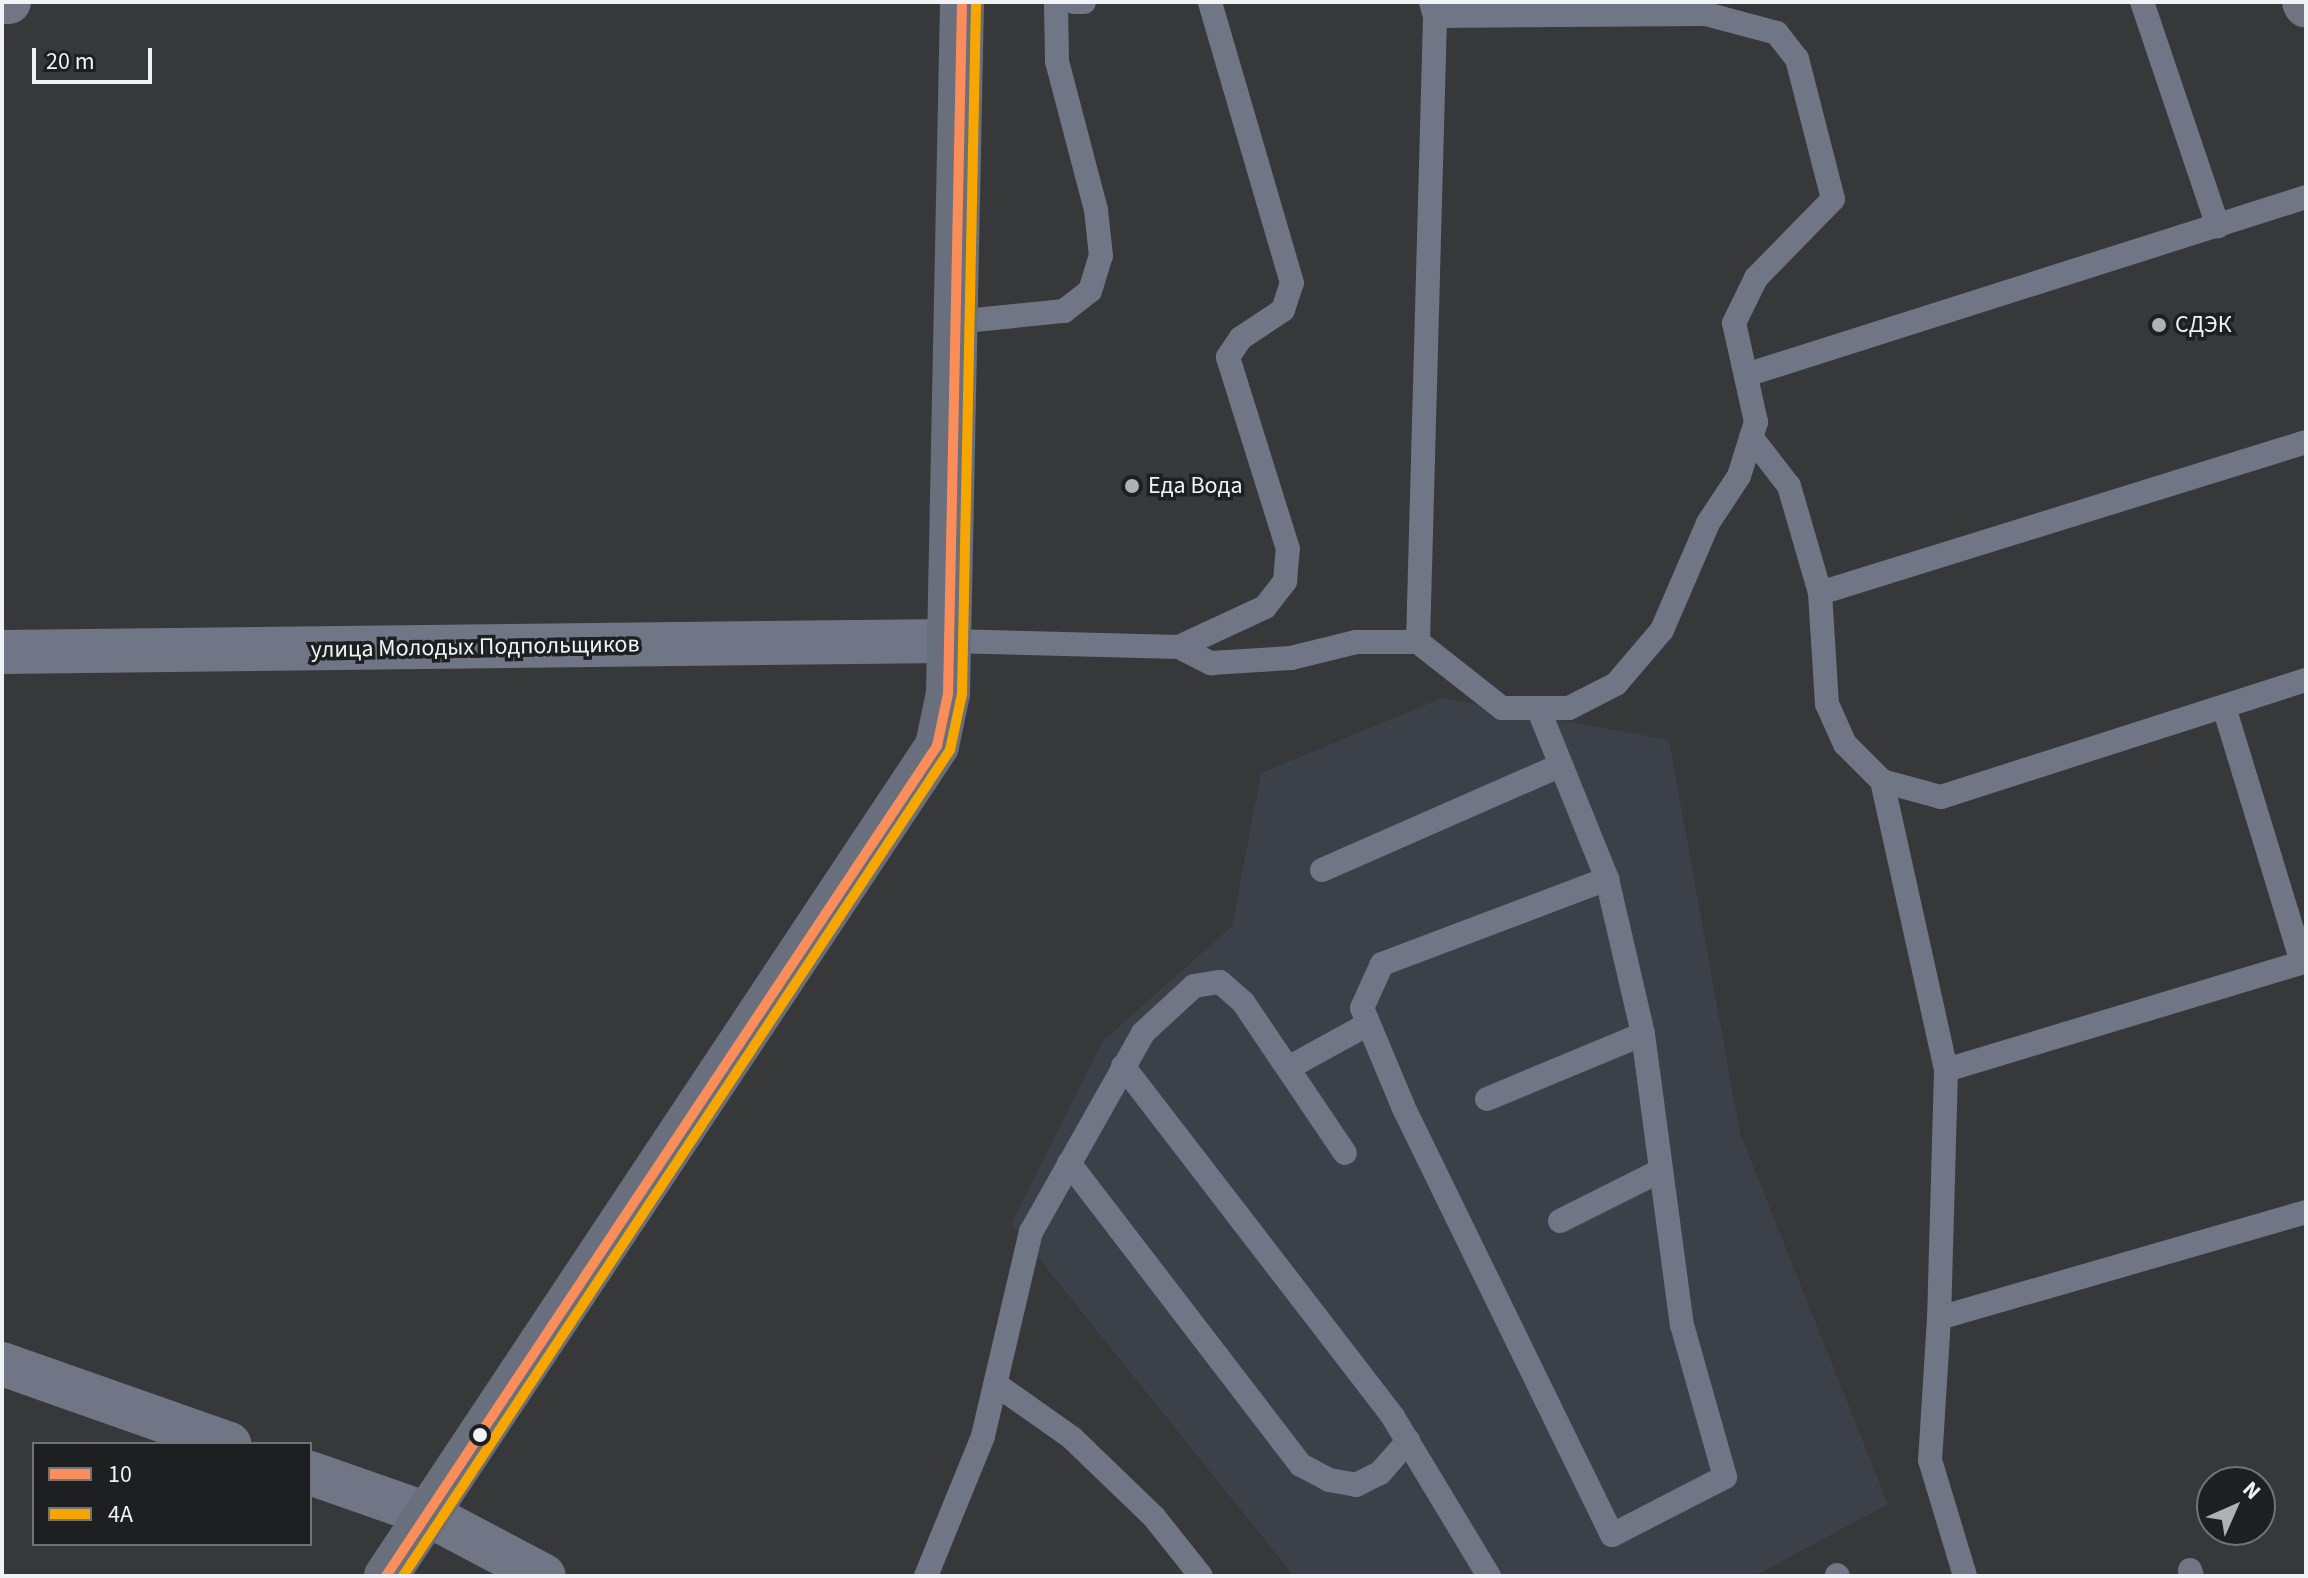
<!DOCTYPE html>
<html>
<head>
<meta charset="utf-8">
<style>
  body { margin:0 }
  #map { position:relative; width:2308px; height:1578px; overflow:hidden; background:#36383a; font-family:"Source Sans 3",sans-serif }
  div>[style] { position:absolute }
  .built>* { inset:0; background:#3b4049 }
  .lane>* { height:24px; margin:-12px; padding:0 12px; transform-origin:12px; border-radius:12px; background:#707685 }
  .street>* { height:44px; margin:-22px; padding:0 22px; transform-origin:22px; border-radius:22px; background:#707685 }
  .secondary>* { height:44px; margin:-22px; padding:0 22px; transform-origin:22px; border-radius:22px; background:#696f7d }
  .primary>* { height:44px; margin:-22px; padding:0 22px; transform-origin:22px; border-radius:22px; background:#707581 }
  .bus-1>* { height:10px; margin:-5px; padding:0 5px; transform-origin:5px; border-radius:5px; background:#fa8e5a }
  .bus-2>* { height:10px; margin:-5px; padding:0 5px; transform-origin:5px; border-radius:5px; background:#f7a600 }
  .dots>* { width:22px; height:22px; translate:-50% -50%; box-sizing:border-box; border:4px solid #1e1f21; border-radius:50% }
  span { translate:-50% -50%; white-space:nowrap; text-align:center; line-height:1.15; -webkit-text-stroke:7px #1e1f21; paint-order:stroke }
  .poi-label { font-size:24px; color:#f1f2f5 }
  .left { translate:0 -50%; text-align:left }
  .street-label { font-size:24px; color:#f1f2f5 }
  .frame { position:absolute; inset:0; border:4px solid #f1f2f5; pointer-events:none }
  .legend { position:absolute; left:32px; top:1442px; width:280px; height:104px; box-sizing:border-box; background:#1e1f21; border:2px solid #727376; margin:0; padding:10px 14px; list-style:none; font-size:24px; color:#f1f2f5 }
  .legend li { display:flex; align-items:center; gap:16px; height:40px }
  .legend b { width:40px; border:2px solid #727376 }
  .north { position:absolute; left:2196px; top:1466px; width:80px; height:80px; box-sizing:border-box; background:#1e1f21; border:2px solid #727376; border-radius:50%; rotate:45deg; font-size:22px; font-weight:700; line-height:32px; text-align:center; color:#f1f2f5 }
  .north::after { content:''; display:block; margin:auto; width:28px; height:36px; background:#b0b1b4; clip-path:polygon(50% 0,100% 100%,50% 72%,0 100%) }
  .scale { position:absolute; left:32px; top:48px; width:120px; height:36px; box-sizing:border-box; border:4px solid #f1f2f5; border-top:0; padding-left:10px; font-size:24px; line-height:28px; white-space:nowrap; color:#f1f2f5; -webkit-text-stroke:6px #1e1f21; paint-order:stroke }
</style>
</head>
<body>
<div id="map">
  <div class="built">
    <div style="clip-path:polygon(1442px 698px,1669px 740px,1740px 1133px,1888px 1504px,1755px 1576px,1294px 1576px,1011px 1224px,1102px 1042px,1232px 926px,1261px 773px)"></div>
  </div>
  <div class="lane">
    <div style="left:1074px;top:2px;width:10px"></div>
    <div style="left:2142px;top:2px;width:237px;rotate:71.3deg"></div>
    <div style="left:955px;top:322px;width:110px;rotate:-5.8deg"></div>
    <div style="left:1064px;top:311px;width:33px;rotate:-38deg"></div>
    <div style="left:1090px;top:291px;width:37px;rotate:-73deg"></div>
    <div style="left:1101px;top:256px;width:46px;rotate:-96.2deg"></div>
    <div style="left:1096px;top:210px;width:154px;rotate:-104.7deg"></div>
    <div style="left:1057px;top:61px;width:59px;rotate:-91deg"></div>
    <div style="left:1746px;top:375px;width:588px;rotate:-17.63deg"></div>
    <div style="left:1751px;top:437px;width:62px;rotate:52.2deg"></div>
    <div style="left:1789px;top:486px;width:111px;rotate:73.8deg"></div>
    <div style="left:2306px;top:442px;width:509px;rotate:162.74deg"></div>
    <div style="left:1820px;top:593px;width:111px;rotate:86.4deg"></div>
    <div style="left:1827px;top:704px;width:44px;rotate:65.8deg"></div>
    <div style="left:1845px;top:744px;width:52px;rotate:45deg"></div>
    <div style="left:1882px;top:781px;width:61px;rotate:15.2deg"></div>
    <div style="left:1941px;top:797px;width:383px;rotate:-17.8deg"></div>
    <div style="left:949px;top:641px;width:230px;rotate:1.5deg"></div>
    <div style="left:1179px;top:647px;width:36px;rotate:27deg"></div>
    <div style="left:1211px;top:663px;width:80px;rotate:-3.6deg"></div>
    <div style="left:1291px;top:658px;width:67px;rotate:-13.8deg"></div>
    <div style="left:1356px;top:642px;width:62px"></div>
    <div style="left:1418px;top:642px;width:107px;rotate:38.2deg"></div>
    <div style="left:1502px;top:708px;width:67px"></div>
    <div style="left:1569px;top:708px;width:53px;rotate:-27.1deg"></div>
    <div style="left:1616px;top:684px;width:71px;rotate:-49.6deg"></div>
    <div style="left:1662px;top:630px;width:116px;rotate:-66.7deg"></div>
    <div style="left:1708px;top:523px;width:56px;rotate:-56.6deg"></div>
    <div style="left:1739px;top:476px;width:57px;rotate:-72.5deg"></div>
    <div style="left:1756px;top:422px;width:101px;rotate:-102.5deg"></div>
    <div style="left:1734px;top:323px;width:50px;rotate:-63.9deg"></div>
    <div style="left:1756px;top:278px;width:110px;rotate:-45.7deg"></div>
    <div style="left:1833px;top:199px;width:145px;rotate:-104.4deg"></div>
    <div style="left:1797px;top:59px;width:33px;rotate:-128deg"></div>
    <div style="left:1777px;top:33px;width:73px;rotate:-165deg"></div>
    <div style="left:1706px;top:14px;width:271px;rotate:179.6deg"></div>
    <div style="left:1435px;top:16px;width:15px;rotate:-106deg"></div>
    <div style="left:1418px;top:642px;width:626px;rotate:-88.44deg"></div>
    <div style="left:1179px;top:647px;width:95px;rotate:-24.9deg"></div>
    <div style="left:1265px;top:607px;width:33px;rotate:-52deg"></div>
    <div style="left:1285px;top:581px;width:32px;rotate:-85deg"></div>
    <div style="left:1288px;top:549px;width:201px;rotate:-107.4deg"></div>
    <div style="left:1228px;top:357px;width:23px;rotate:-56deg"></div>
    <div style="left:1241px;top:338px;width:50px;rotate:-33.7deg"></div>
    <div style="left:1283px;top:310px;width:28px;rotate:-72deg"></div>
    <div style="left:1292px;top:283px;width:293px;rotate:-106.3deg"></div>
    <div style="left:2224px;top:707px;width:267px;rotate:73deg"></div>
    <div style="left:1538px;top:708px;width:184px;rotate:68deg"></div>
    <div style="left:1607px;top:879px;width:159px;rotate:76.9deg"></div>
    <div style="left:1643px;top:1034px;width:294px;rotate:82.4deg"></div>
    <div style="left:1682px;top:1325px;width:158px;rotate:74.2deg"></div>
    <div style="left:1725px;top:1477px;width:127px;rotate:152.8deg"></div>
    <div style="left:1612px;top:1535px;width:477px;rotate:-116deg"></div>
    <div style="left:1403px;top:1106px;width:106px;rotate:-112.7deg"></div>
    <div style="left:1362px;top:1008px;width:48px;rotate:-65.6deg"></div>
    <div style="left:1382px;top:964px;width:241px;rotate:-20.7deg"></div>
    <div style="left:1882px;top:781px;width:296px;rotate:77.5deg"></div>
    <div style="left:1946px;top:1070px;width:376px;rotate:-16.8deg"></div>
    <div style="left:1322px;top:870px;width:259px;rotate:-23.7deg"></div>
    <div style="left:1123px;top:1066px;width:443px;rotate:52.4deg"></div>
    <div style="left:1393px;top:1417px;width:186px;rotate:58.9deg"></div>
    <div style="left:1288px;top:1068px;width:91px;rotate:-28.8deg"></div>
    <div style="left:1946px;top:1070px;width:248px;rotate:91.6deg"></div>
    <div style="left:1939px;top:1318px;width:382px;rotate:-16.1deg"></div>
    <div style="left:1487px;top:1099px;width:169px;rotate:-22.6deg"></div>
    <div style="left:1069px;top:1163px;width:381px;rotate:52.5deg"></div>
    <div style="left:1301px;top:1465px;width:32px;rotate:28deg"></div>
    <div style="left:1329px;top:1480px;width:27px;rotate:10deg"></div>
    <div style="left:1356px;top:1485px;width:27px;rotate:-27deg"></div>
    <div style="left:1380px;top:1473px;width:43px;rotate:-48.8deg"></div>
    <div style="left:1560px;top:1221px;width:110px;rotate:-26.6deg"></div>
    <div style="left:1939px;top:1318px;width:142px;rotate:93.6deg"></div>
    <div style="left:1930px;top:1460px;width:121px;rotate:73.2deg"></div>
    <div style="left:997px;top:1385px;width:92px;rotate:35.2deg"></div>
    <div style="left:1072px;top:1438px;width:114px;rotate:43.9deg"></div>
    <div style="left:1154px;top:1517px;width:75px;rotate:51.5deg"></div>
    <div style="left:2190px;top:1570px;width:6px;rotate:72deg"></div>
    <div style="left:1837px;top:1575px;width:1px;rotate:45deg"></div>
    <div style="left:926px;top:1576px;width:151px;rotate:-67.8deg"></div>
    <div style="left:983px;top:1436px;width:210px;rotate:-76.8deg"></div>
    <div style="left:1031px;top:1232px;width:228px;rotate:-60.6deg"></div>
    <div style="left:1143px;top:1033px;width:69px;rotate:-42.7deg"></div>
    <div style="left:1194px;top:986px;width:26px;rotate:-9deg"></div>
    <div style="left:1220px;top:982px;width:30px;rotate:41deg"></div>
    <div style="left:1243px;top:1002px;width:182px;rotate:56deg"></div>
  </div>
  <div class="street">
    <div style="left:2px;top:2px;width:7px"></div>
    <div style="left:2px;top:652px;width:947px;rotate:-0.67deg"></div>
    <div style="left:2px;top:1364px;width:241px;rotate:19.4deg"></div>
    <div style="left:310px;top:1473px;width:124px;rotate:19.3deg"></div>
    <div style="left:427px;top:1514px;width:132px;rotate:27.9deg"></div>
  </div>
  <div class="secondary">
    <div style="left:386px;top:1576px;width:996px;rotate:-56.42deg"></div>
    <div style="left:937px;top:746px;width:53px;rotate:-78.1deg"></div>
    <div style="left:948px;top:694px;width:692px;rotate:-88.84deg"></div>
  </div>
  <div class="primary">
    <div style="left:2304px;top:2px;width:4px;rotate:63deg"></div>
  </div>
  <div class="bus-1">
    <div style="left:386px;top:1576px;width:996px;rotate:-56.42deg"></div>
    <div style="left:937px;top:746px;width:53px;rotate:-78.1deg"></div>
    <div style="left:948px;top:694px;width:692px;rotate:-88.84deg"></div>
  </div>
  <div class="bus-2">
    <div style="left:403px;top:1576px;width:991px;rotate:-56.49deg"></div>
    <div style="left:950px;top:750px;width:57px;rotate:-77.9deg"></div>
    <div style="left:962px;top:694px;width:692px;rotate:-88.84deg"></div>
  </div>
  <div class="dots">
    <div style="left:2159px;top:325px;background:#b0b1b4"></div>
    <div style="left:1132px;top:486px;background:#b0b1b4"></div>
    <div style="left:480px;top:1435px;background:#f1f2f5"></div>
  </div>
  <div class="poi-label">
    <span class="left" style="left:2175px;top:325px">СДЭК</span>
    <span class="left" style="left:1148px;top:486px">Еда Вода</span>
  </div>
  <div class="street-label">
    <span style="left:475px;top:647px;rotate:-1deg">улица Молодых Подпольщиков</span>
  </div>
  <div class="frame"></div>
  <ul class="legend">
  <li><b style="height:10px;background:#fa8e5a"></b>10</li>
  <li><b style="height:10px;background:#f7a600"></b>4А</li>
  </ul>
  <div class="north">N</div>
  <div class="scale">20 m</div>
</div>
</body>
</html>
